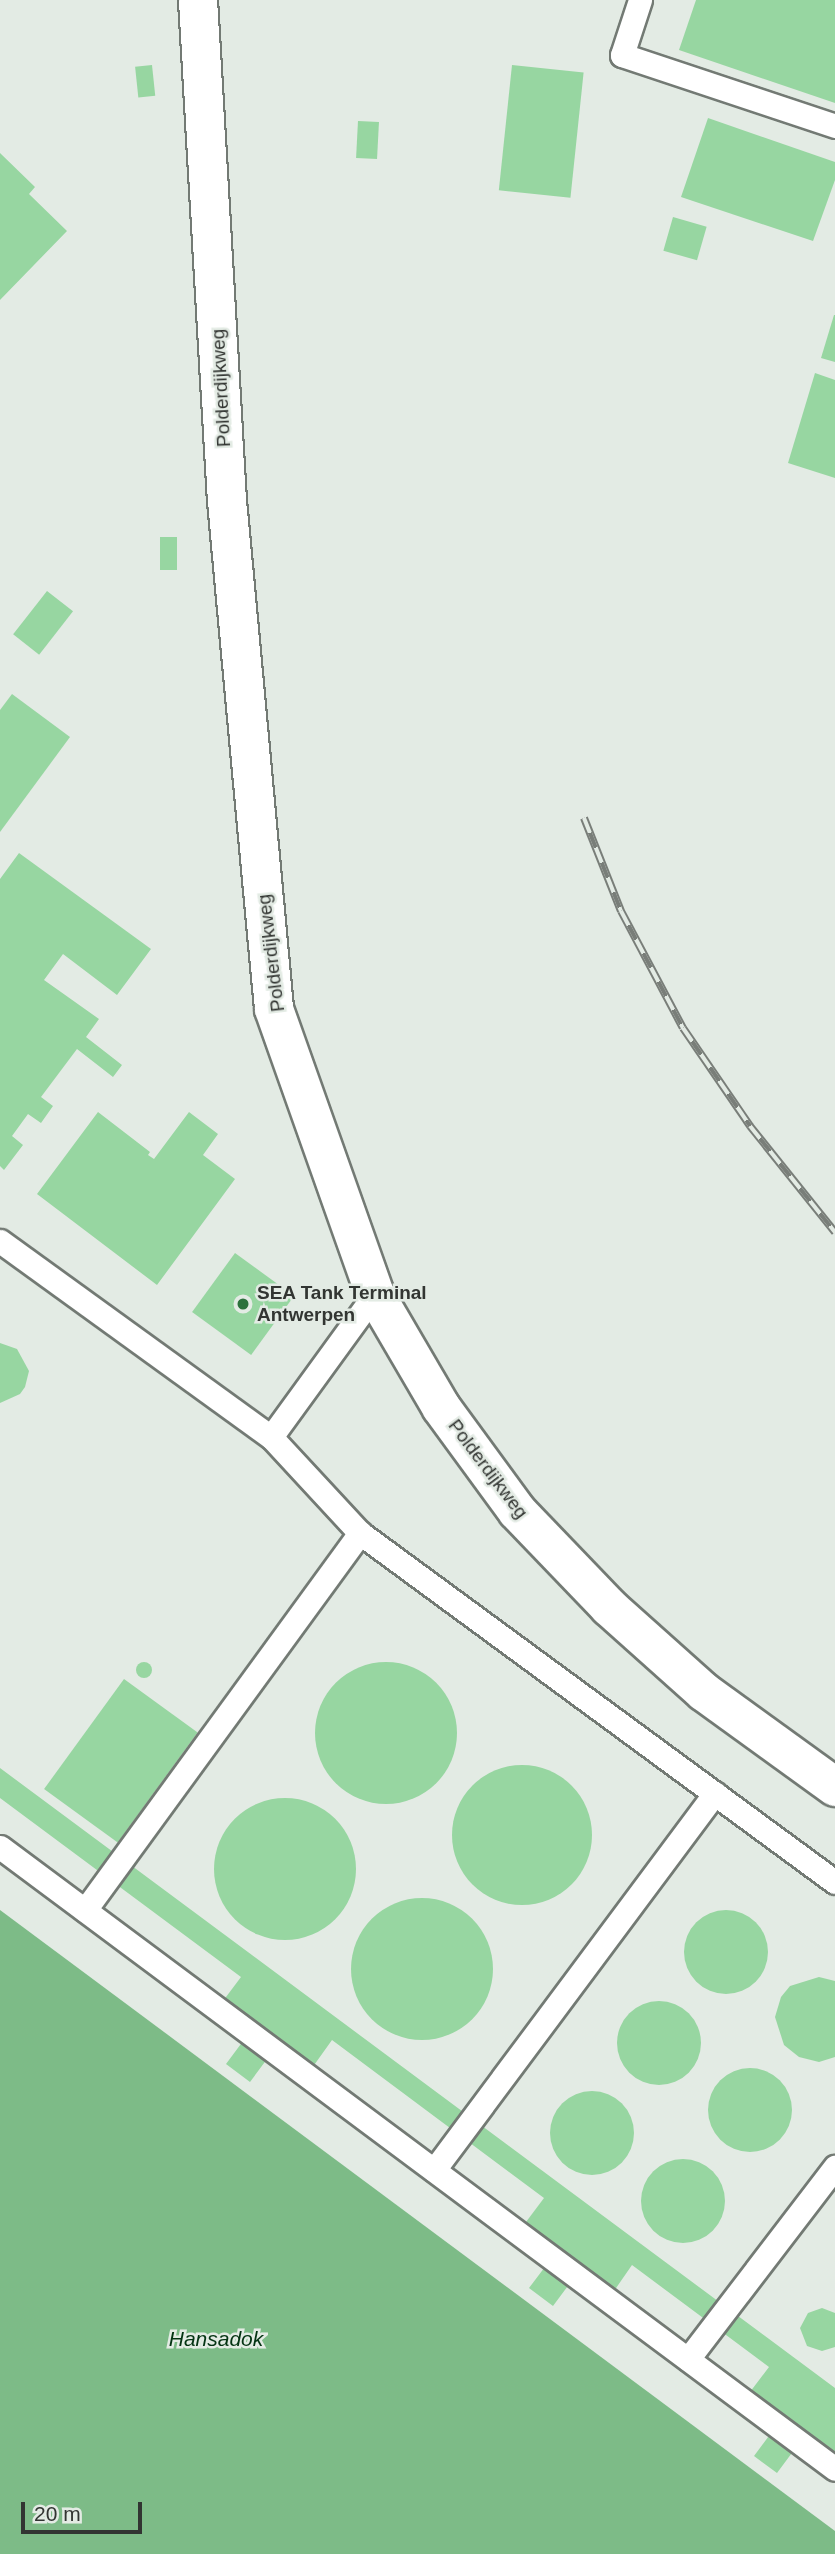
<!DOCTYPE html>
<html>
<head>
<meta charset="utf-8">
<style>
  body { margin:0 }
  #map { position:relative; width:835px; height:2554px; overflow:hidden; background:#e3ebe4; font-family:Helvetica,sans-serif }
  div>[style] { position:absolute }
  .water>* { inset:0; background:#7dbb87 }
  .building>* { inset:0; background:#97d6a1; transform-origin:0 0 }
  .round { border-radius:50% }
  .roads { filter:drop-shadow(2px 0 #737a74) drop-shadow(-2px 0 #737a74) drop-shadow(0 2px #737a74) drop-shadow(0 -2px #737a74) }
  .lane>* { height:23px; margin:-11.5px; padding:0 11.5px; transform-origin:11.5px; border-radius:11.5px; background:#fff }
  .street>* { height:38px; margin:-19px; padding:0 19px; transform-origin:19px; border-radius:19px; background:#fff }
  .rail>* { height:8px; margin-top:-4px; transform-origin:0; background:repeating-linear-gradient(90deg,#e3ebe4 0 16px,#797e79 0 32px); box-sizing:border-box; border-block:2px solid #797e79 }
  .dots>* { width:19px; height:19px; translate:-50% -50%; box-sizing:border-box; border:4px solid #e3ebe4; border-radius:50% }
  span { translate:-50% -50%; white-space:nowrap; text-align:center; line-height:1.15; -webkit-text-stroke:5px #e3ebe4; paint-order:stroke }
  .street-label { font-size:19px; color:#323532 }
  .poi-label { font-size:19px; color:#323532; font-weight:700 }
  .left { translate:0 -50%; text-align:left }
  .water-label { font-size:21px; color:#043413; font-style:italic }
  .scale { position:absolute; left:21px; top:2502px; width:121px; height:32px; box-sizing:border-box; border:4px solid #323532; border-top:0; padding-left:9px; font-size:21px; line-height:24px; white-space:nowrap; color:#323532; -webkit-text-stroke:5px #e3ebe4; paint-order:stroke }
</style>
</head>
<body>
<div id="map">
  <div class="water">
    <div style="clip-path:polygon(0 1910px,835px 2531px,835px 2554px,0 2554px)"></div>
  </div>
  <div class="building">
    <div style="clip-path:polygon(696px 0,835px 0,835px 103px,679px 50px)"></div>
    <div style="left:152px;top:65px;width:31px;height:17px;rotate:84deg"></div>
    <div style="left:512px;top:65px;width:72px;height:126px;rotate:6deg"></div>
    <div style="clip-path:polygon(708px 118px,835px 162px,835px 180px,813px 241px,681px 197px)"></div>
    <div style="left:358px;top:121px;width:21px;height:37px;rotate:3deg"></div>
    <div style="clip-path:polygon(0 153px,35px 187px,29px 194px,67px 231px,0 300px)"></div>
    <div style="left:673px;top:217px;width:35px;height:35px;rotate:16deg"></div>
    <div style="clip-path:polygon(834px 315px,835px 315px,835px 362px,821px 358px)"></div>
    <div style="clip-path:polygon(815px 373px,835px 380px,835px 478px,788px 463px)"></div>
    <div style="left:160px;top:537px;width:17px;height:33px"></div>
    <div style="left:47px;top:591px;width:33px;height:55px;rotate:38deg"></div>
    <div style="clip-path:polygon(12px 694px,70px 737px,0 832px,0 710px)"></div>
    <div style="clip-path:polygon(19px 853px,151px 949px,117px 995px,63px 954px,44px 980px,99px 1019px,86px 1037px,122px 1065px,113px 1077px,77px 1049px,41px 1097px,53px 1106px,41px 1123px,28px 1114px,12px 1136px,23px 1145px,4px 1170px,0 1166px,0 879px)"></div>
    <div style="clip-path:polygon(98px 1112px,150px 1152px,148px 1155px,154px 1159px,189px 1112px,218px 1134px,203px 1155px,235px 1179px,157px 1285px,37px 1194px)"></div>
    <div style="left:235px;top:1253px;width:73px;height:73px;rotate:36deg"></div>
    <div style="clip-path:polygon(0 1343px,17px 1349px,29px 1371px,25px 1387px,20px 1394px,0 1403px)"></div>
    <div class="round" style="left:136px;top:1662px;width:16px;height:16px"></div>
    <div class="round" style="left:315px;top:1662px;width:142px;height:142px"></div>
    <div style="left:124px;top:1679px;width:91px;height:136px;rotate:36deg"></div>
    <div class="round" style="left:452px;top:1765px;width:140px;height:140px"></div>
    <div style="clip-path:polygon(0 1768px,835px 2388px,835px 2456px,806px 2434px,777px 2473px,754px 2456px,783px 2417px,750px 2392px,769px 2367px,632px 2265px,614px 2291px,582px 2267px,553px 2306px,529px 2288px,557px 2251px,523px 2226px,544px 2198px,332px 2040px,312px 2068px,279px 2043px,250px 2082px,226px 2064px,255px 2025px,223px 2001px,241px 1977px,0 1798px)"></div>
    <div class="round" style="left:214px;top:1798px;width:142px;height:142px"></div>
    <div class="round" style="left:351px;top:1898px;width:142px;height:142px"></div>
    <div class="round" style="left:684px;top:1910px;width:84px;height:84px"></div>
    <div style="clip-path:polygon(819px 1977px,835px 1981px,835px 2057px,819px 2062px,799px 2057px,784px 2045px,775px 2017px,781px 1997px,790px 1986px)"></div>
    <div class="round" style="left:617px;top:2001px;width:84px;height:84px"></div>
    <div class="round" style="left:708px;top:2068px;width:84px;height:84px"></div>
    <div class="round" style="left:550px;top:2091px;width:84px;height:84px"></div>
    <div class="round" style="left:641px;top:2159px;width:84px;height:84px"></div>
    <div style="clip-path:polygon(822px 2308px,835px 2313px,835px 2347px,822px 2351px,807px 2346px,800px 2328px,808px 2313px)"></div>
  </div>
  <div class="roads">
    <div class="lane">
      <div style="left:640px;top:0;width:58px;rotate:108.1deg"></div>
      <div style="left:622px;top:55px;width:225px;rotate:18.4deg"></div>
      <div style="left:0;top:1241px;width:334px;rotate:35.9deg"></div>
      <div style="left:271px;top:1437px;width:131px;rotate:47.2deg"></div>
      <div style="left:360px;top:1533px;width:589px;rotate:36.31deg"></div>
      <div style="left:271px;top:1437px;width:177px;rotate:-54deg"></div>
      <div style="left:0;top:1847px;width:1041px;rotate:36.68deg"></div>
      <div style="left:85px;top:1910px;width:467px;rotate:-53.9deg"></div>
      <div style="left:434px;top:2170px;width:470px;rotate:-53.3deg"></div>
      <div style="left:688px;top:2359px;width:242px;rotate:-52.6deg"></div>
    </div>
    <div class="street">
      <div style="left:198px;top:0;width:502px;rotate:86.69deg"></div>
      <div style="left:227px;top:501px;width:510px;rotate:84.71deg"></div>
      <div style="left:274px;top:1009px;width:302px;rotate:70.5deg"></div>
      <div style="left:375px;top:1294px;width:131px;rotate:59.7deg"></div>
      <div style="left:441px;top:1407px;width:129px;rotate:53.8deg"></div>
      <div style="left:517px;top:1511px;width:133px;rotate:46.2deg"></div>
      <div style="left:609px;top:1607px;width:127px;rotate:41.8deg"></div>
      <div style="left:704px;top:1692px;width:162px;rotate:35.9deg"></div>
    </div>
  </div>
  <div class="rail">
    <div style="left:584px;top:818px;width:100px;rotate:68.3deg"></div>
    <div style="left:621px;top:911px;width:132px;rotate:62.1deg"></div>
    <div style="left:683px;top:1028px;width:119px;rotate:55.6deg"></div>
    <div style="left:750px;top:1126px;width:136px;rotate:51.3deg"></div>
  </div>
  <div class="dots">
    <div style="left:243px;top:1304px;background:#2c713c"></div>
  </div>
  <div class="street-label">
    <span style="left:221px;top:388px;rotate:-93deg">Polderdijkweg</span>
    <span style="left:271px;top:953px;rotate:-97deg">Polderdijkweg</span>
    <span style="left:488px;top:1469px;rotate:53deg">Polderdijkweg</span>
  </div>
  <div class="poi-label">
    <span class="left" style="left:257px;top:1304px">SEA Tank Terminal<br>Antwerpen</span>
  </div>
  <div class="water-label">
    <span style="left:216px;top:2339px">Hansadok</span>
  </div>
  <div class="scale">20 m</div>
</div>
</body>
</html>
